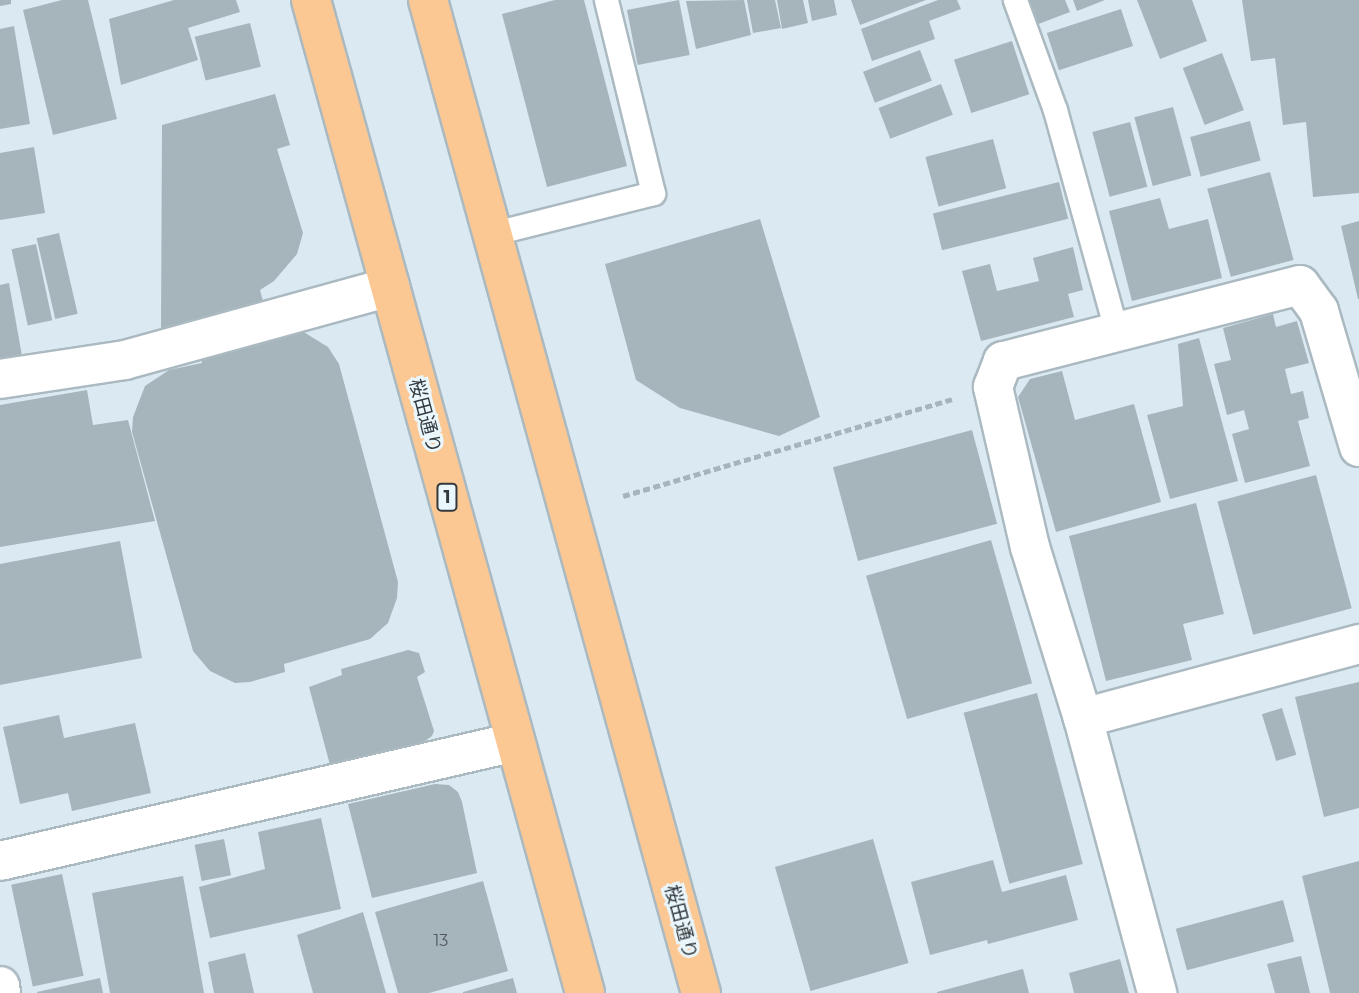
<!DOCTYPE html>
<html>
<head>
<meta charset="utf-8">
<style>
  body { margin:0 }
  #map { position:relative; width:1359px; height:993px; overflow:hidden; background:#dbeaf2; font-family:Montserrat,"Noto Sans JP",sans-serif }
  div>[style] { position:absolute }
  .building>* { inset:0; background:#a6b5bc; transform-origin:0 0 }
  .path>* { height:4.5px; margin-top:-2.25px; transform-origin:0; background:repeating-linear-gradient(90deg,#a8b4bb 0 7px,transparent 0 10.5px) }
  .roads { filter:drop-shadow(2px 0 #abb9c1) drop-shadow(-2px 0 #abb9c1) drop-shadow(0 2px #abb9c1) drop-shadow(0 -2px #abb9c1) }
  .service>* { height:23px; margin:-11.5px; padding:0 11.5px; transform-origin:11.5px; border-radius:11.5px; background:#fff }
  .minor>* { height:38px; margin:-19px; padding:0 19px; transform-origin:19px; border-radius:19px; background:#fff }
  .trunk>* { height:38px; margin:-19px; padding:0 19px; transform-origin:19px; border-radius:19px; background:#fbc793 }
  span { translate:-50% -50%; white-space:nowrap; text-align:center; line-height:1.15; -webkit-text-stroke:6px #eaf7fd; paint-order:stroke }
  .number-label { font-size:16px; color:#50585c }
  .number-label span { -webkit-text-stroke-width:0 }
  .shield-label span { padding:2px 5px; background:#eaf7fd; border:2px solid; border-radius:5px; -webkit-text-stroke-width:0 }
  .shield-label { font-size:18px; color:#33393c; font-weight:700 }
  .street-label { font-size:19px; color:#33393c }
</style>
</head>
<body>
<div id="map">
  <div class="building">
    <div style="clip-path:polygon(0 0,11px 0,11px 4px,0 6px)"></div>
    <div style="clip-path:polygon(62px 0,88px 0,117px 119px,53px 135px,23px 10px)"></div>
    <div style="clip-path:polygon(174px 0,236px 0,240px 12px,188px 28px,198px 60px,121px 85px,109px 19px)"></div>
    <div style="clip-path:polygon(555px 0,584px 0,627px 166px,547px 187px,502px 14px)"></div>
    <div style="left:679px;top:0;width:56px;height:53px;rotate:79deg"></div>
    <div style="clip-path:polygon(744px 0,751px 35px,696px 49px,686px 1px)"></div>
    <div style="clip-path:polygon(747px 0,775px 0,781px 28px,753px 33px)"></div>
    <div style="clip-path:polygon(777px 0,803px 0,808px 23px,782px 29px)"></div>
    <div style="clip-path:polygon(808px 0,834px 0,837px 15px,812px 21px)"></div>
    <div style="clip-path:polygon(851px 0,926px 0,860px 25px)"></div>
    <div style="clip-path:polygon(938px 0,957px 0,961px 9px,929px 21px,935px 39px,872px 61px,861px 29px)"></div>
    <div style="clip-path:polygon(1023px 0,1065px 0,1070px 12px,1033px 26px)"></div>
    <div style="clip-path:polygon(1073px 0,1105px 0,1077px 11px)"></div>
    <div style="clip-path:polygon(1137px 0,1192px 0,1207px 41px,1160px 59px)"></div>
    <div style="clip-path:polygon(1242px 0,1359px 0,1359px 193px,1313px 197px,1306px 122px,1283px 125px,1275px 58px,1251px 61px)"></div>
    <div style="left:1121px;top:9px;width:39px;height:78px;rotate:72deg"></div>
    <div style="left:250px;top:23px;width:45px;height:57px;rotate:76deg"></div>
    <div style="clip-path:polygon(14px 26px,30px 124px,0 129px,0 29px)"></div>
    <div style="left:1012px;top:41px;width:56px;height:61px;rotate:72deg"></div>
    <div style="left:920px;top:50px;width:33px;height:61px;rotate:69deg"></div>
    <div style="left:1222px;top:53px;width:61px;height:42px;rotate:69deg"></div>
    <div style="left:941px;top:84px;width:33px;height:67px;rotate:69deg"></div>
    <div style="clip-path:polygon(275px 94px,290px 145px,277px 149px,303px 233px,297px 254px,274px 281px,260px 290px,263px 301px,161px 329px,162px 125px)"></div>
    <div style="left:1173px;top:107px;width:71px;height:40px;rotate:75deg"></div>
    <div style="left:1250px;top:121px;width:41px;height:62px;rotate:75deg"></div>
    <div style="left:1130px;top:122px;width:67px;height:39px;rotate:75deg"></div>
    <div style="left:993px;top:139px;width:51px;height:70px;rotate:75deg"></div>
    <div style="clip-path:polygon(34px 147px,45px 213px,0 220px,0 153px)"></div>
    <div style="left:1270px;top:172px;width:91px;height:65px;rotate:75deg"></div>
    <div style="left:1059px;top:182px;width:38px;height:130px;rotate:76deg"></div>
    <div style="clip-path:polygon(1160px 198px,1169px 229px,1208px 219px,1222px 278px,1132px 301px,1109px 211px)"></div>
    <div style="clip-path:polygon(760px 219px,820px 417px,779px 436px,680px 408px,636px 380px,605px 264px)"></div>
    <div style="clip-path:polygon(1359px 221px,1359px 299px,1358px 299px,1341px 226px)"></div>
    <div style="left:59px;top:233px;width:83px;height:23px;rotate:77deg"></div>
    <div style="left:36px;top:244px;width:78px;height:25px;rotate:78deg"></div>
    <div style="clip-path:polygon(1073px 247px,1083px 290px,1068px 294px,1074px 317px,981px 341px,962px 271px,990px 264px,997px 291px,1039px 281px,1033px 258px)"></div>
    <div style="clip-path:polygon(9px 283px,22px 356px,0 359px,0 285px)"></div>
    <div style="clip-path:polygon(1273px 314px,1276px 327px,1297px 321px,1309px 363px,1285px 369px,1291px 394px,1303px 391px,1309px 418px,1298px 421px,1310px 466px,1245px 483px,1232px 434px,1249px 429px,1244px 410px,1227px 415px,1214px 364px,1231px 360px,1223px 328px)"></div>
    <div style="clip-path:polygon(302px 331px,328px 347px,339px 364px,398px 582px,397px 598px,388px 623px,370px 639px,284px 664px,285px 672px,250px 682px,235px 683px,210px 671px,193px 651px,132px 432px,133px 417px,145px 386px,169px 370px,202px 363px,200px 353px)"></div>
    <div style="clip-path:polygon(1199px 338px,1238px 481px,1170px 499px,1147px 415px,1183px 406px,1178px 344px)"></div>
    <div style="clip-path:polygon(1062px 371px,1075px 420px,1134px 404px,1161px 502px,1056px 532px,1018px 397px,1030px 379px)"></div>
    <div style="clip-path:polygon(87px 390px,93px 425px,128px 420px,155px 521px,0 547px,0 405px)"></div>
    <div style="left:972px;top:430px;width:97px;height:144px;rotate:75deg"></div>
    <div style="left:1316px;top:475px;width:138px;height:102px;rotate:75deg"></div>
    <div style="clip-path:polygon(1196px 503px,1224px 614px,1183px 624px,1192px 660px,1106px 681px,1069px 536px)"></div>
    <div style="left:991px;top:540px;width:149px;height:130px;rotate:74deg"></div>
    <div style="clip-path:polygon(120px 541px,142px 658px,0 685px,0 564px)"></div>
    <div style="clip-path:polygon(408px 650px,419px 653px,425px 672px,417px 677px,434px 731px,432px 736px,418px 746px,346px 768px,343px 760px,330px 765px,309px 687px,342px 675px,341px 669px)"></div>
    <div style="clip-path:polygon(1359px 682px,1359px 808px,1324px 817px,1295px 697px)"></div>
    <div style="left:1037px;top:693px;width:177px;height:76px;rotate:75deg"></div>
    <div style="left:1282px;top:708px;width:49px;height:21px;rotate:73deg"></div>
    <div style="clip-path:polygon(59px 715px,64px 738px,135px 723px,151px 793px,72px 811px,68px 793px,20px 804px,3px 727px)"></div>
    <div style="clip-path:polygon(435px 784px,449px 785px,458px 792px,462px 802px,477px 873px,372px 898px,348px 804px)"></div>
    <div style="clip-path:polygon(321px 818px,341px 909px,210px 938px,199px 887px,265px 869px,258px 832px)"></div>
    <div style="left:224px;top:839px;width:37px;height:30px;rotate:79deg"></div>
    <div style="left:873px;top:839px;width:129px;height:102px;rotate:74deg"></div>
    <div style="clip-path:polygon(993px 860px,1002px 892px,1066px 875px,1078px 920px,988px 944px,987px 940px,930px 955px,911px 882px)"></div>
    <div style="clip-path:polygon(1359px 861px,1359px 993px,1330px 993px,1302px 876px)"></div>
    <div style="left:62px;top:874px;width:104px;height:52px;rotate:78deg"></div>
    <div style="clip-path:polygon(183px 876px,204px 993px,110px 993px,92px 893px)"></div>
    <div style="clip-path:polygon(483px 881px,508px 971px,429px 993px,398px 993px,375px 912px)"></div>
    <div style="left:1283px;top:900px;width:43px;height:111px;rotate:75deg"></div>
    <div style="clip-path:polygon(363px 912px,386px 993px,313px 993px,297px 935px)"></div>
    <div style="clip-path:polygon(245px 953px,254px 993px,214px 993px,208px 962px)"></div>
    <div style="clip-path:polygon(1301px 956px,1310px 993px,1275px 993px,1267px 964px)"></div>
    <div style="clip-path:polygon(1120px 959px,1129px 993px,1074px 993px,1069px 973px)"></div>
    <div style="clip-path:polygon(1023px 969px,1029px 993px,937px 993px,937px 992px)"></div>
    <div style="clip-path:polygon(100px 978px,103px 993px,37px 993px,37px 992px)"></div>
    <div style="clip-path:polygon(513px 978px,517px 993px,463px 993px,463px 992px)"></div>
  </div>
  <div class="path">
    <div style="left:623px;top:496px;width:343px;rotate:-16.4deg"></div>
  </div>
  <div class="roads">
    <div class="service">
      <div style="left:1015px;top:0;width:117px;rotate:70deg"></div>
      <div style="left:1055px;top:110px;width:228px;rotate:74.5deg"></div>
      <div style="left:494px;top:233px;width:164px;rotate:-14.1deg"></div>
      <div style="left:653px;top:193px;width:199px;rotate:-103.7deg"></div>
    </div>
    <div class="minor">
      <div style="left:0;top:379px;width:126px;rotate:-8.6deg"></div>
      <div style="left:125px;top:360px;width:275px;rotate:-15.4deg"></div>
      <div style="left:1359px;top:447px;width:142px;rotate:-106.4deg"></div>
      <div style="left:1319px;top:311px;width:32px;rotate:-126deg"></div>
      <div style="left:1300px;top:285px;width:307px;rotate:165.6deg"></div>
      <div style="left:1003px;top:361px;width:28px;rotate:111deg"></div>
      <div style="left:993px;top:387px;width:164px;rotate:77deg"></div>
      <div style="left:1030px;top:547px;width:179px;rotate:72.8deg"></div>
      <div style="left:1083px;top:718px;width:286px;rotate:-15deg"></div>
      <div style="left:1083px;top:718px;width:285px;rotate:74.9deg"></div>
      <div style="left:0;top:861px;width:529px;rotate:-13.01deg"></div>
      <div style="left:0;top:986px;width:7px;rotate:82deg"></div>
    </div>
    <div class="trunk">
      <div style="left:311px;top:0;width:1030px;rotate:74.57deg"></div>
      <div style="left:428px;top:0;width:1030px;rotate:74.63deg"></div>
    </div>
  </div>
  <div class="number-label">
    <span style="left:441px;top:941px">13</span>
  </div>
  <div class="shield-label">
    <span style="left:447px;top:497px">1</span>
  </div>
  <div class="street-label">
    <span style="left:425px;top:416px;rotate:75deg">桜田通り</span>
    <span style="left:681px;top:922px;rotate:75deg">桜田通り</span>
  </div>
</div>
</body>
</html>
